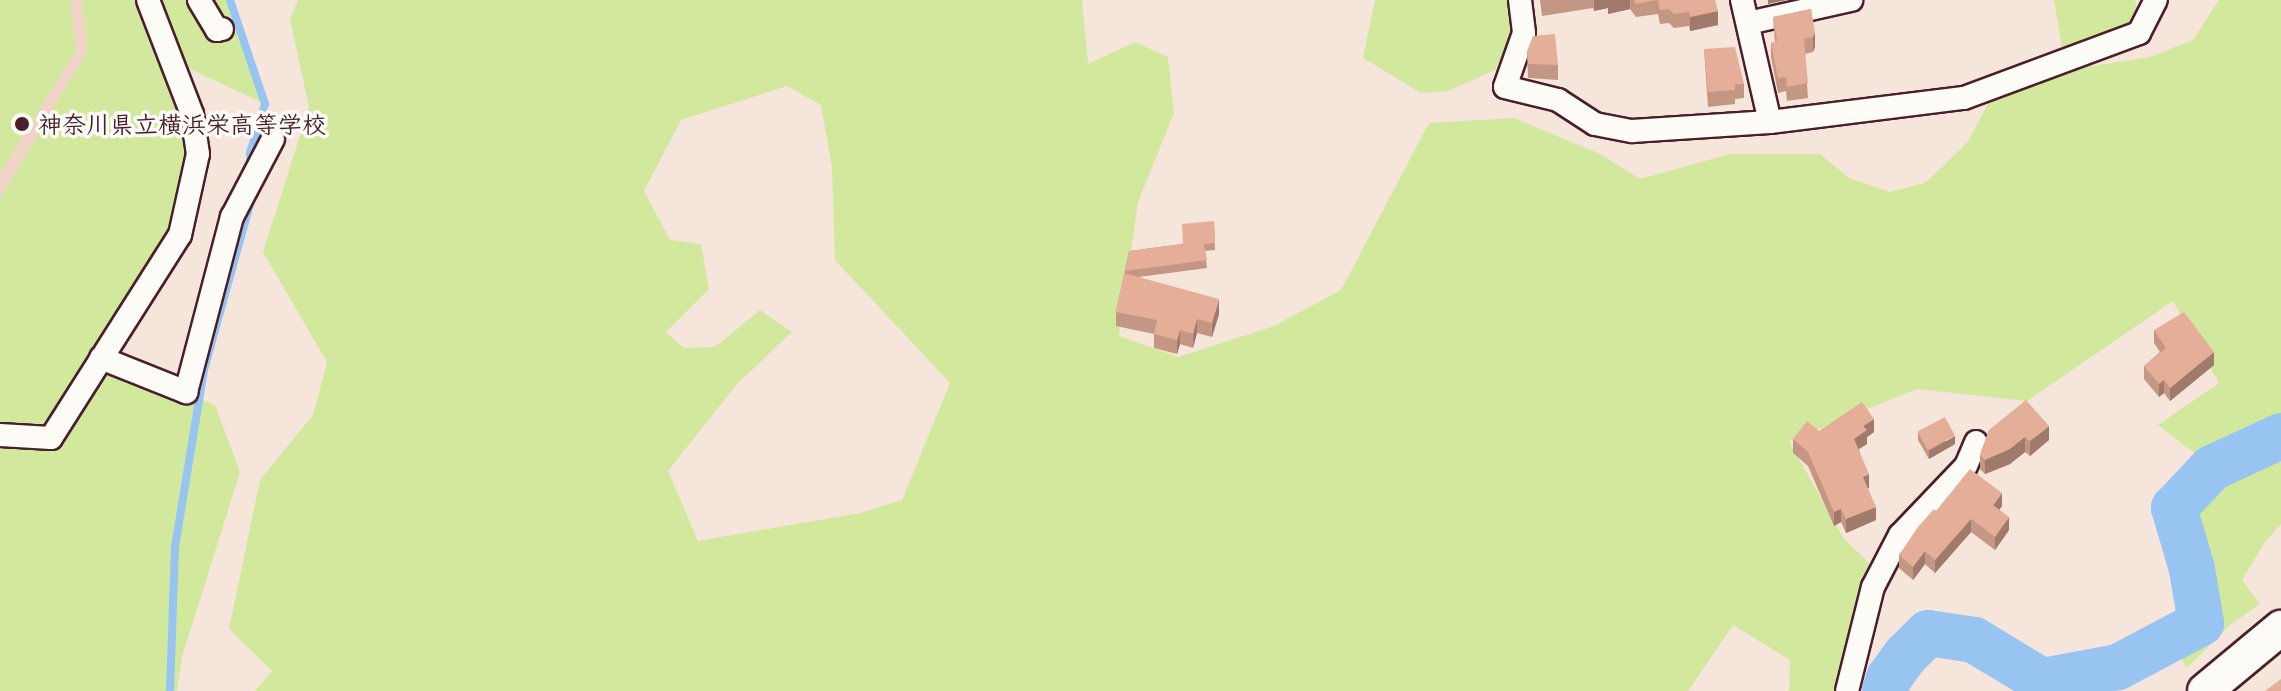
<!DOCTYPE html>
<html>
<head>
<meta charset="utf-8">
<style>
  body { margin:0 }
  #map { position:relative; width:2281px; height:691px; overflow:hidden; background:#f6e5db; font-family:"Playpen Sans","Klee One",sans-serif }
  div>[style] { position:absolute }
  .built>* { inset:0; background:#f1d4c7 }
  .green>* { inset:0; background:#d1e89d }
  .stream>* { height:8px; margin:-4px; padding:0 4px; transform-origin:4px; border-radius:4px; background:#97c4f1 }
  .river>* { height:46px; margin:-23px; padding:0 23px; transform-origin:23px; border-radius:23px; background:#97c4f1 }
  .roads { filter:drop-shadow(2px 0 #4a1f2b) drop-shadow(-2px 0 #4a1f2b) drop-shadow(0 2px #4a1f2b) drop-shadow(0 -2px #4a1f2b) }
  .street>* { height:22px; margin:-11px; padding:0 11px; transform-origin:11px; border-radius:11px; background:#fdfcf7 }
  .primary>* { height:34px; margin:-17px; padding:0 17px; transform-origin:17px; border-radius:17px; background:#fdfcf7 }
  .wall>* { inset:0; background:#c49684 }
  .shaded-wall>* { inset:0; background:#a07a6b }
  .building>* { inset:0; background:#e4ae99; transform-origin:0 0 }
  .dots>* { width:22px; height:22px; translate:-50% -50%; box-sizing:border-box; border:4px solid #fdfcf7; border-radius:50% }
  span { translate:-50% -50%; white-space:nowrap; text-align:center; line-height:1.15; -webkit-text-stroke:7px #fdfcf7; paint-order:stroke }
  .poi-label { font-size:24px; color:#4a1f2b; font-weight:700 }
  .left { translate:0 -50%; text-align:left }
</style>
</head>
<body>
<div id="map">
  <div class="built">
    <div style="clip-path:polygon(0 0,82px 0,88px 50px,0 199px)"></div>
  </div>
  <div class="green">
    <div style="clip-path:polygon(0 0,70px 0,76px 50px,0 173px)"></div>
    <div style="clip-path:polygon(82px 0,230px 0,265px 104px,171px 60px,192px 114px,180px 235px,101px 358px,215px 405px,240px 472px,182px 657px,177px 691px,0 691px,0 199px,88px 50px)"></div>
    <div style="clip-path:polygon(evenodd,298px 0,1082px 0,1088px 64px,1135px 42px,1168px 57px,1174px 113px,1138px 202px,1119px 336px,1178px 357px,1274px 326px,1341px 290px,1429px 123px,1514px 118px,1600px 154px,1640px 179px,1730px 154px,1820px 154px,1849px 178px,1890px 192px,1925px 183px,1967px 143px,1991px 98px,2067px 70px,2150px 57px,2193px 40px,2219px 0,2281px 0,2281px 423px,2206px 462px,2158px 425px,2219px 383px,2173px 301px,2027px 401px,1917px 389px,1789px 441px,1844px 539px,1869px 563px,1835px 691px,1789px 691px,1790px 660px,1733px 625px,1688px 691px,255px 691px,272px 671px,229px 629px,260px 480px,313px 415px,327px 362px,263px 252px,309px 107px,290px 19px,298px 0,787px 86px,821px 105px,832px 168px,835px 260px,950px 383px,902px 500px,860px 513px,698px 541px,668px 471px,737px 384px,792px 332px,760px 310px,715px 347px,684px 348px,666px 332px,709px 289px,701px 244px,670px 240px,644px 191px,681px 120px,787px 86px)"></div>
    <div style="clip-path:polygon(1375px 0,1515px 0,1517px 23px,1495px 70px,1448px 91px,1421px 93px,1363px 58px)"></div>
    <div style="clip-path:polygon(2054px 0,2135px 0,2137px 10px,2130px 24px,2062px 47px)"></div>
    <div style="clip-path:polygon(2281px 442px,2281px 524px,2265px 542px,2242px 580px,2260px 604px,2231px 624px,2187px 668px,2179px 655px,2211px 622px,2203px 566px,2182px 511px,2218px 474px)"></div>
  </div>
  <div class="stream">
    <div style="left:230px;top:0;width:110px;rotate:71.4deg"></div>
    <div style="left:265px;top:104px;width:51px;rotate:107deg"></div>
    <div style="left:250px;top:153px;width:14px;rotate:86deg"></div>
    <div style="left:170px;top:691px;width:144px;rotate:-88deg"></div>
    <div style="left:175px;top:547px;width:179px;rotate:-80.7deg"></div>
    <div style="left:204px;top:370px;width:176px;rotate:-74.5deg"></div>
  </div>
  <div class="river">
    <div style="left:1885px;top:691px;width:14px;rotate:-73deg"></div>
    <div style="left:1889px;top:678px;width:29px;rotate:-54deg"></div>
    <div style="left:1906px;top:655px;width:31px;rotate:-45deg"></div>
    <div style="left:1928px;top:633px;width:47px;rotate:8.7deg"></div>
    <div style="left:1974px;top:640px;width:79px;rotate:31.1deg"></div>
    <div style="left:2042px;top:681px;width:77px;rotate:-10.4deg"></div>
    <div style="left:2118px;top:667px;width:94px;rotate:-27.9deg"></div>
    <div style="left:2201px;top:623px;width:55px;rotate:-99.5deg"></div>
    <div style="left:2192px;top:569px;width:64px;rotate:-106.4deg"></div>
    <div style="left:2174px;top:508px;width:55px;rotate:-46.5deg"></div>
    <div style="left:2212px;top:468px;width:76px;rotate:-24.9deg"></div>
  </div>
  <div class="roads">
    <div class="street">
      <div style="left:199px;top:0;width:35px;rotate:59deg"></div>
      <div style="left:217px;top:30px;width:5px;rotate:-11deg"></div>
      <div style="left:1520px;top:0;width:33px;rotate:83deg"></div>
      <div style="left:1524px;top:33px;width:57px;rotate:109.4deg"></div>
      <div style="left:1505px;top:87px;width:55px;rotate:13.8deg"></div>
      <div style="left:1558px;top:100px;width:44px;rotate:33deg"></div>
      <div style="left:1595px;top:124px;width:38px;rotate:11deg"></div>
      <div style="left:1632px;top:131px;width:138px;rotate:-3.7deg"></div>
      <div style="left:1770px;top:122px;width:195px;rotate:-7.1deg"></div>
      <div style="left:1964px;top:98px;width:187px;rotate:-20.4deg"></div>
      <div style="left:2139px;top:33px;width:37px;rotate:-63deg"></div>
      <div style="left:1742px;top:0;width:125px;rotate:77.1deg"></div>
      <div style="left:1748px;top:23px;width:106px;rotate:-12.6deg"></div>
      <div style="left:101px;top:358px;width:92px;rotate:21.8deg"></div>
      <div style="left:186px;top:392px;width:181px;rotate:-75.3deg"></div>
      <div style="left:232px;top:217px;width:88px;rotate:-62.3deg"></div>
      <div style="left:0;top:435px;width:51px;rotate:3.4deg"></div>
      <div style="left:51px;top:438px;width:241px;rotate:-57.6deg"></div>
      <div style="left:180px;top:235px;width:83px;rotate:-77.5deg"></div>
      <div style="left:198px;top:154px;width:40px;rotate:-98.5deg"></div>
      <div style="left:192px;top:114px;width:122px;rotate:-111.1deg"></div>
      <div style="left:1847px;top:691px;width:107px;rotate:-76deg"></div>
      <div style="left:1873px;top:587px;width:59px;rotate:-62.6deg"></div>
      <div style="left:1900px;top:535px;width:95px;rotate:-46.3deg"></div>
      <div style="left:1966px;top:466px;width:26px;rotate:-67deg"></div>
    </div>
    <div class="primary">
      <div style="left:2205px;top:691px;width:99px;rotate:-39.7deg"></div>
    </div>
  </div>
  <div class="wall">
    <div style="clip-path:polygon(1540px 0,1715px 0,1718px 25px,1690px 31px,1689px 26px,1674px 28px,1669px 23px,1660px 24px,1658px 14px,1636px 17px,1630px 9px,1608px 14px,1608px 8px,1594px 11px,1593px 8px,1542px 16px)"></div>
    <div style="clip-path:polygon(1811px 9px,1815px 47px,1813px 52px,1805px 54px,1808px 98px,1787px 101px,1786px 91px,1778px 93px,1771px 57px,1771px 43px,1775px 42px,1773px 17px)"></div>
    <div style="clip-path:polygon(1704px 49px,1744px 84px,1744px 98px,1735px 99px,1735px 104px,1708px 107px)"></div>
    <div style="clip-path:polygon(1527px 51px,1558px 65px,1558px 80px,1528px 78px)"></div>
    <div style="clip-path:polygon(1214px 221px,1215px 250px,1205px 251px,1207px 268px,1139px 277px,1219px 314px,1212px 337px,1197px 333px,1193px 348px,1180px 344px,1177px 354px,1154px 348px,1154px 334px,1116px 326px,1116px 312px,1129px 251px,1182px 244px)"></div>
    <div style="clip-path:polygon(2154px 330px,2214px 365px,2170px 401px,2164px 393px,2159px 397px,2144px 379px,2144px 366px,2160px 352px,2154px 343px)"></div>
    <div style="clip-path:polygon(1989px 430px,2049px 440px,2030px 456px,2025px 452px,2010px 464px,1985px 474px,1980px 469px,1980px 455px)"></div>
    <div style="clip-path:polygon(1819px 431px,1874px 432px,1867px 437px,1867px 444px,1859px 449px,1869px 488px,1868px 488px,1876px 520px,1846px 533px,1841px 522px,1834px 526px,1808px 466px,1793px 453px,1793px 439px)"></div>
    <div style="clip-path:polygon(1918px 432px,1955px 444px,1929px 459px,1918px 440px)"></div>
    <div style="clip-path:polygon(2002px 506px,1999px 510px,2009px 530px,1995px 550px,1971px 532px,1935px 573px,1925px 564px,1913px 580px,1899px 568px,1899px 555px,1936px 511px)"></div>
  </div>
  <div class="shaded-wall">
    <div style="clip-path:polygon(1594px 0,1608px 0,1608px 8px,1594px 11px)"></div>
    <div style="clip-path:polygon(1608px 0,1630px 0,1630px 9px,1608px 14px)"></div>
    <div style="clip-path:polygon(1768px 0,1787px 0,1768px 4px)"></div>
    <div style="clip-path:polygon(1718px 11px,1718px 25px,1690px 31px,1690px 17px)"></div>
    <div style="clip-path:polygon(1815px 32px,1815px 47px,1813px 52px,1813px 37px)"></div>
    <div style="clip-path:polygon(1219px 299px,1219px 314px,1212px 337px,1212px 323px)"></div>
    <div style="clip-path:polygon(1197px 319px,1197px 333px,1193px 348px,1193px 334px)"></div>
    <div style="clip-path:polygon(1180px 330px,1180px 344px,1177px 354px,1177px 340px)"></div>
    <div style="clip-path:polygon(2214px 352px,2214px 365px,2170px 401px,2170px 388px)"></div>
    <div style="clip-path:polygon(2164px 380px,2164px 393px,2159px 397px,2159px 384px)"></div>
    <div style="clip-path:polygon(1874px 419px,1874px 432px,1867px 437px,1867px 444px,1854px 452px,1854px 439px,1863px 426px)"></div>
    <div style="clip-path:polygon(2049px 426px,2049px 440px,2030px 456px,2030px 441px)"></div>
    <div style="clip-path:polygon(1955px 436px,1955px 444px,1929px 459px,1929px 451px)"></div>
    <div style="clip-path:polygon(2025px 437px,2025px 452px,2010px 464px,1985px 474px,1985px 460px)"></div>
    <div style="clip-path:polygon(1869px 474px,1869px 488px,1863px 490px,1863px 477px)"></div>
    <div style="clip-path:polygon(2002px 493px,2002px 506px,1993px 518px,1993px 505px)"></div>
    <div style="clip-path:polygon(1876px 507px,1876px 520px,1846px 533px,1846px 519px)"></div>
    <div style="clip-path:polygon(1841px 509px,1841px 522px,1834px 526px,1834px 512px)"></div>
    <div style="clip-path:polygon(2009px 517px,2009px 530px,1995px 550px,1995px 537px)"></div>
    <div style="clip-path:polygon(1971px 519px,1971px 532px,1935px 573px,1935px 560px)"></div>
    <div style="clip-path:polygon(1925px 551px,1925px 564px,1913px 580px,1913px 567px)"></div>
  </div>
  <div class="building">
    <div style="clip-path:polygon(1634px 0,1657px 0,1636px 4px)"></div>
    <div style="clip-path:polygon(1658px 0,1715px 0,1718px 11px,1690px 17px,1689px 12px,1674px 14px,1669px 9px,1660px 10px)"></div>
    <div style="clip-path:polygon(1811px 9px,1815px 32px,1813px 37px,1804px 39px,1808px 83px,1787px 87px,1786px 77px,1778px 78px,1771px 43px,1777px 41px,1773px 17px)"></div>
    <div style="clip-path:polygon(1555px 34px,1558px 65px,1528px 64px,1527px 51px,1533px 36px)"></div>
    <div style="clip-path:polygon(1735px 47px,1744px 84px,1735px 84px,1735px 90px,1708px 92px,1704px 49px)"></div>
    <div style="clip-path:polygon(1214px 221px,1215px 243px,1204px 244px,1207px 260px,1125px 271px,1129px 251px,1183px 244px,1182px 224px)"></div>
    <div style="clip-path:polygon(1124px 273px,1219px 299px,1212px 323px,1197px 319px,1193px 334px,1180px 330px,1177px 340px,1154px 334px,1157px 320px,1116px 312px)"></div>
    <div style="clip-path:polygon(2184px 312px,2214px 352px,2170px 388px,2164px 380px,2159px 384px,2144px 366px,2166px 348px,2154px 330px)"></div>
    <div style="clip-path:polygon(2026px 400px,2049px 426px,2030px 441px,2025px 437px,2010px 449px,1985px 460px,1980px 455px,1989px 430px)"></div>
    <div style="clip-path:polygon(1862px 402px,1874px 419px,1863px 426px,1867px 430px,1854px 439px,1869px 474px,1863px 477px,1876px 507px,1846px 519px,1841px 509px,1834px 512px,1808px 452px,1793px 439px,1807px 421px,1819px 431px)"></div>
    <div style="left:1945px;top:417px;width:21px;height:31px;rotate:62deg"></div>
    <div style="clip-path:polygon(1970px 469px,2002px 493px,1993px 505px,2009px 517px,1995px 537px,1971px 519px,1935px 560px,1925px 551px,1913px 567px,1899px 555px,1918px 527px,1934px 509px,1936px 511px)"></div>
    <div style="clip-path:polygon(2281px 679px,2281px 691px,2265px 691px)"></div>
  </div>
  <div class="dots">
    <div style="left:22px;top:124px;background:#4a1f2b"></div>
  </div>
  <div class="poi-label">
    <span class="left" style="left:38px;top:124px">神奈川県立横浜栄高等学校</span>
  </div>
</div>
</body>
</html>
